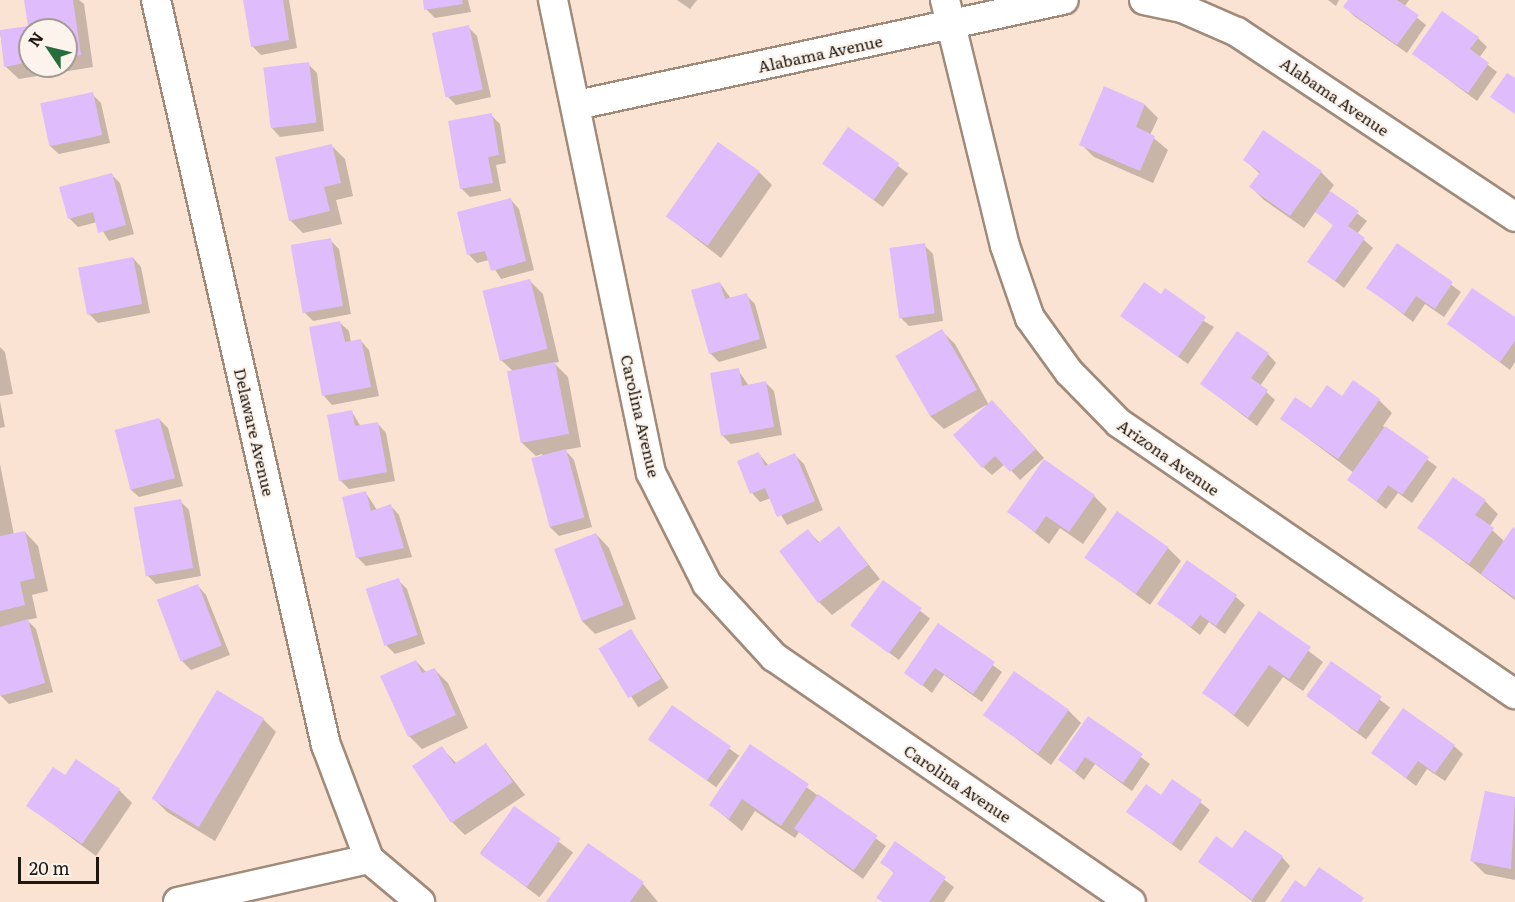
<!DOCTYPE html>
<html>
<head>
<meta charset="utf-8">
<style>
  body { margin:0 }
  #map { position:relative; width:1515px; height:902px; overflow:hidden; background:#fae3d2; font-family:Literata,serif }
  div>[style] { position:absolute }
  .shadow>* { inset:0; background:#0003; transform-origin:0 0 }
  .building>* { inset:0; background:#dfbdfd; transform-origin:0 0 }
  .roads { filter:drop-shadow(2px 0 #a08b7b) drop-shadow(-2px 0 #a08b7b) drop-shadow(0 2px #a08b7b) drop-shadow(0 -2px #a08b7b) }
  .minor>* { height:28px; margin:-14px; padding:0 14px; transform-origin:14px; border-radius:14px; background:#fff }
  span { translate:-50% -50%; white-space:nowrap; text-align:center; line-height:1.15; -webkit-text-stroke:4.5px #fcf3ec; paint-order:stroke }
  .street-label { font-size:16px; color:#1f1811 }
  .north { position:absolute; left:18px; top:18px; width:60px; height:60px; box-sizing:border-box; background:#fcf3ec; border:2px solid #a49b94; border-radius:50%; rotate:305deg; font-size:16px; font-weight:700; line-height:24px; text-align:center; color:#1f1811 }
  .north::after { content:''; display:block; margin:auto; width:21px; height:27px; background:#256d3b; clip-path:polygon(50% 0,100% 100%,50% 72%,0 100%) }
  .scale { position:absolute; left:18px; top:857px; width:81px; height:27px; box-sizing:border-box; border:3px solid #1f1811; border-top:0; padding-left:8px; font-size:18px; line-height:21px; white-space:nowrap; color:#1f1811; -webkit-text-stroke:4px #fcf3ec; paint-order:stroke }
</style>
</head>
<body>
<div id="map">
  <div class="shadow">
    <div style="clip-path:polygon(evenodd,25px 0,79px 0,84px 4px,93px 67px,19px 79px,5px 66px,0 32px,29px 27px,25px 0,30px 30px,66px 30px,66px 66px,30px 66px,30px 30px)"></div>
    <div style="clip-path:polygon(244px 0,289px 0,297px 48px,261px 55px,252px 46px)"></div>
    <div style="clip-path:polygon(424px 0,468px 0,471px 12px,435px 18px,426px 9px)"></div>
    <div style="clip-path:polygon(677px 0,697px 0,690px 9px)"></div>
    <div style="clip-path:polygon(1328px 0,1339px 0,1336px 6px)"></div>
    <div style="clip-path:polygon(1350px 0,1409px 0,1404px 7px,1426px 25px,1407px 53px,1354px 16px,1345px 7px)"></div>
    <div style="clip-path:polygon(468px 27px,477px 36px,491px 97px,456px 105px,447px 96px)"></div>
    <div style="clip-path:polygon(1478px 38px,1487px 47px,1479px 58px,1497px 72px,1477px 101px,1414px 54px)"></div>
    <div style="clip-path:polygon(308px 64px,317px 73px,324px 131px,280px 137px,272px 128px)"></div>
    <div style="clip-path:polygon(1105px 88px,1145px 105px,1158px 118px,1150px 135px,1168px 150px,1153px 183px,1094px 157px,1081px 144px)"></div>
    <div style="clip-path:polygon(92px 94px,101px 103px,110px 143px,59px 154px,50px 146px)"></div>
    <div style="clip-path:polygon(491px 115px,500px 124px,506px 163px,496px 165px,501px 191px,470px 197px,461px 188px)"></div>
    <div style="left:849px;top:129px;width:74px;height:42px;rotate:37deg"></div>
    <div style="clip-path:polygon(331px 145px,345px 159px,353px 196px,336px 200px,342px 224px,303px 233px,290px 220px)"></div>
    <div style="clip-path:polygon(1245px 160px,1321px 172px,1334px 185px,1329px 192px,1367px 221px,1357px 234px,1373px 248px,1344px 288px,1309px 261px,1334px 226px,1316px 211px,1304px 228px,1264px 200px,1251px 187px,1260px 174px)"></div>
    <div style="clip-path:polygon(759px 172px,772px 185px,721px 258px,668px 217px)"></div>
    <div style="clip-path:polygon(111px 174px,120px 183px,134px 234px,109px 241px,97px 222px,78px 227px,69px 218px)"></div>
    <div style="clip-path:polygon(511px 200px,519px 209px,534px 270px,501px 279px,489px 260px,477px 263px,469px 255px)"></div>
    <div style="clip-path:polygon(330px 240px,339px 249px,351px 314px,313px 321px,304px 312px)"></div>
    <div style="clip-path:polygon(924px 245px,933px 254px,943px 321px,909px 326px,900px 317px)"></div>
    <div style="clip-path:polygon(1397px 245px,1461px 292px,1444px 317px,1425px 304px,1413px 322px,1368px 287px)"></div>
    <div style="clip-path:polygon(133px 258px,141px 267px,150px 313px,98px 323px,89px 314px)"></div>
    <div style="clip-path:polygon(530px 281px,543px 294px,559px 362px,554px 363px,568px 377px,581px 447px,565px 450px,574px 460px,592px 527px,559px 536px,550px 527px,542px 454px,536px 456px,522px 443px,509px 373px,514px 372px,501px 360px)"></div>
    <div style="clip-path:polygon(720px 283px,731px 299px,746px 295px,755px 304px,767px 348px,719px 362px,710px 353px)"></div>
    <div style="clip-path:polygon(1161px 296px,1214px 327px,1188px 364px,1122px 316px)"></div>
    <div style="clip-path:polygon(1515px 319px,1515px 362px,1510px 370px,1449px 324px)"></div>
    <div style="clip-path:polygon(340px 323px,349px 331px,351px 342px,361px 341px,369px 350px,379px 396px,332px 405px,324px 396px)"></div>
    <div style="clip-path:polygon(942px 331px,955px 344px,989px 405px,1001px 410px,1044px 458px,1020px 480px,1005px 464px,992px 475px,983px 467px,986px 405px,944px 429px,930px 416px)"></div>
    <div style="clip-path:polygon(0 347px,5px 352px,13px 394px,0 396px)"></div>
    <div style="clip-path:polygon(1268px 354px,1276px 363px,1260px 386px,1275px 400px,1257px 426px,1202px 384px)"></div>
    <div style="clip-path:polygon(738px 370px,749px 386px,766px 383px,774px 391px,782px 435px,731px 444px,722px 435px)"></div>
    <div style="clip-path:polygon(1342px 398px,1379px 400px,1392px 413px,1383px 426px,1437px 467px,1412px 503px,1398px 493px,1386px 509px,1349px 480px,1354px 473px,1281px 418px)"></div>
    <div style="clip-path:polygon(0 401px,5px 427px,0 428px)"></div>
    <div style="clip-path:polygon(352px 412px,361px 427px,378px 424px,386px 433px,395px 481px,349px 489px,340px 480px)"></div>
    <div style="clip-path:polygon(159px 419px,168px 428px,183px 486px,139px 497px,130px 489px)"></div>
    <div style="clip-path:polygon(759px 454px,769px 466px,795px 455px,804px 464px,823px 510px,787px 525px,771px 498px,760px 502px,752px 493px)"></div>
    <div style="clip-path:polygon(0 464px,14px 535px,25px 532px,38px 546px,48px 591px,32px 595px,37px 618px,27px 620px,36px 629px,53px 692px,9px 704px,0 695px)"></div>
    <div style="clip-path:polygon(366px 493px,377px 510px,391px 506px,399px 515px,412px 557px,366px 566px,357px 557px)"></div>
    <div style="clip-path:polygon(1094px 496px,1107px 509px,1083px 544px,1060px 528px,1049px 544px,1009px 512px)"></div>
    <div style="clip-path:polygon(180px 501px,189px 510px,201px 576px,156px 584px,147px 575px)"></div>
    <div style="clip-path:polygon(1485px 501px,1498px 514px,1489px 527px,1505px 542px,1515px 531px,1515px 600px,1419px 528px)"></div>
    <div style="clip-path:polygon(839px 528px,880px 579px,832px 615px,819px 602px,808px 531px,820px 543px)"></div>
    <div style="clip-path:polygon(596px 534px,609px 548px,636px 619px,595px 634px,582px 621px)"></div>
    <div style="clip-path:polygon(1168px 548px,1181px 561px,1150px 605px,1086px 557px)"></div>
    <div style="clip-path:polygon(398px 580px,407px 589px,425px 644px,395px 654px,386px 645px)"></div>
    <div style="left:883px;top:583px;width:59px;height:52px;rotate:37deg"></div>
    <div style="clip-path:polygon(198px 586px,206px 595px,230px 655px,191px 670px,182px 661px)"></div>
    <div style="clip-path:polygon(1236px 597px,1245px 605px,1225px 634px,1209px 622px,1200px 635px,1159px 603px)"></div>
    <div style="clip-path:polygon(1259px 613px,1323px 662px,1303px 691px,1283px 677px,1248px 727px,1204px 692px)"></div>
    <div style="clip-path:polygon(939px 625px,1002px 672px,982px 702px,944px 675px,932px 693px,906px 672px)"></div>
    <div style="left:631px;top:630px;width:69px;height:36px;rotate:57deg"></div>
    <div style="clip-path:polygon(416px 661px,427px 673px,435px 670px,448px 683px,468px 728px,422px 749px,409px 736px)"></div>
    <div style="left:1331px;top:663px;width:74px;height:40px;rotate:37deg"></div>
    <div style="left:672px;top:707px;width:83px;height:39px;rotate:36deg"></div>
    <div style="clip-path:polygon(1068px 710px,1081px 723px,1051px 765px,985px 715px)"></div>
    <div style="clip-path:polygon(1089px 718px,1150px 764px,1132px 791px,1095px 764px,1084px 780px,1060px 760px)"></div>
    <div style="clip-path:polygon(263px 719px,276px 732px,215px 841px,167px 812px,154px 799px)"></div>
    <div style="clip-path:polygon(486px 745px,525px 795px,465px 835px,452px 822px,442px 748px,457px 764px)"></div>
    <div style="clip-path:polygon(751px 746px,886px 846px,863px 879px,799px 832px,795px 838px,755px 811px,742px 831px,711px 805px)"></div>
    <div style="clip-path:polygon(1454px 746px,1463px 754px,1445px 781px,1427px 769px,1416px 786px,1373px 753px)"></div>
    <div style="clip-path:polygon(65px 777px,119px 790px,132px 803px,96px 856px,28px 806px)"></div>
    <div style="clip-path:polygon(1173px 781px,1210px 810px,1181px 851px,1128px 812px,1161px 797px)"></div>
    <div style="clip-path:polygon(1486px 792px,1515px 798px,1515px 880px,1485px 874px,1472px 861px)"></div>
    <div style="left:514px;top:808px;width:74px;height:56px;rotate:37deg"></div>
    <div style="clip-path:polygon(895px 843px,954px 887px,944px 902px,883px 902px,878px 897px,895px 874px,882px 862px)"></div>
    <div style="clip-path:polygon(588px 845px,643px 884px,658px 902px,548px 902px)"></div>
    <div style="clip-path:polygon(1232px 850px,1282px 857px,1290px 866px,1265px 902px,1253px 902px,1200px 862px)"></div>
  </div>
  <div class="building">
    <div style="clip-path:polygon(24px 0,73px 0,81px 55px,66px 57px,66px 30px,30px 30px,30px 62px,4px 67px,0 30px,28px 26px)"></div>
    <div style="clip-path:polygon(243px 0,283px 0,289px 40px,251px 47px)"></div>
    <div style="clip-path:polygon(423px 0,462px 0,463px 4px,424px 10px)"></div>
    <div style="clip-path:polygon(1348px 0,1397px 0,1419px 15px,1397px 45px,1343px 7px)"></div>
    <div style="clip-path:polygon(1442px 11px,1479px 37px,1470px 49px,1489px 63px,1468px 93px,1412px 54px)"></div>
    <div style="left:469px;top:25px;width:66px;height:38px;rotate:78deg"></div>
    <div style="left:309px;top:62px;width:61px;height:46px;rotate:83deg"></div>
    <div style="clip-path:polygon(1507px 73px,1515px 78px,1515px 114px,1490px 97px)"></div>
    <div style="clip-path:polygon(1104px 86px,1145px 104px,1136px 127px,1155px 136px,1140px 171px,1079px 145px)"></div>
    <div style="left:93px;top:92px;width:44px;height:54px;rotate:78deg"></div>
    <div style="clip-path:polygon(492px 113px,499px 155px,488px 157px,493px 183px,460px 189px,448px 121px)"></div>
    <div style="left:848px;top:127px;width:63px;height:45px;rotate:35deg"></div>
    <div style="clip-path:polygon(1263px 130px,1322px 171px,1290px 216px,1249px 187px,1260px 172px,1243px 160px)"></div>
    <div style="left:718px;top:142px;width:51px;height:91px;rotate:35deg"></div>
    <div style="clip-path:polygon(332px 144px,341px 183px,324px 187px,330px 211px,289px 221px,275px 157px)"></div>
    <div style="clip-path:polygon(112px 173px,126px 225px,98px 233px,93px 212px,68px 219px,59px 187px)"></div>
    <div style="clip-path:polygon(1330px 191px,1359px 211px,1348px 226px,1365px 238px,1335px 281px,1307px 262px,1333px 225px,1315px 212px)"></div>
    <div style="clip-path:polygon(511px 198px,526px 261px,491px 271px,485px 251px,467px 255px,457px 212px)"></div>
    <div style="left:331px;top:238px;width:69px;height:41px;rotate:80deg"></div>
    <div style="left:925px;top:243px;width:71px;height:36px;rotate:82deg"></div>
    <div style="clip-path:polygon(1397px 243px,1453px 282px,1435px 309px,1416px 296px,1404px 314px,1366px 288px)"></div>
    <div style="left:133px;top:257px;width:48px;height:56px;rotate:79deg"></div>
    <div style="left:530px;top:279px;width:72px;height:49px;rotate:76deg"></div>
    <div style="clip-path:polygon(720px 282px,725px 299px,747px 293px,760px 339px,709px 354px,691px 290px)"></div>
    <div style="clip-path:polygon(1144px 282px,1161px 294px,1165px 288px,1206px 317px,1178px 357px,1120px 316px)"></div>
    <div style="clip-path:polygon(1472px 288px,1515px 317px,1515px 341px,1500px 362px,1447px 324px)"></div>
    <div style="clip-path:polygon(340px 321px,345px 342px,361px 339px,371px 387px,322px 396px,309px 327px)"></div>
    <div style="left:942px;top:329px;width:70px;height:54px;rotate:60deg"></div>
    <div style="clip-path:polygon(1237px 331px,1269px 353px,1251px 378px,1268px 390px,1248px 418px,1200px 384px)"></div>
    <div style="left:555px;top:362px;width:73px;height:49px;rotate:79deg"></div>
    <div style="clip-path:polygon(739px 368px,742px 386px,766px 381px,774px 427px,721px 436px,710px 373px)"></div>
    <div style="clip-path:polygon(1353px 380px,1380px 399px,1338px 459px,1280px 419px,1295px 397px,1311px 408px,1327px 385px,1342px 396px)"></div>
    <div style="clip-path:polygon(992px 400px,1036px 449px,1010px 472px,995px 456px,982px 468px,953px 435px)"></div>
    <div style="clip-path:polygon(352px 410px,355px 426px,378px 422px,387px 472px,339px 481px,327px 415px)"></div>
    <div style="left:159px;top:418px;width:62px;height:46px;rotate:75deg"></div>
    <div style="clip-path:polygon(1385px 426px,1429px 457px,1402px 495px,1388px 485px,1377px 501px,1347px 480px)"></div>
    <div style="left:566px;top:449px;width:71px;height:36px;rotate:75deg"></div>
    <div style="clip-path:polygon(759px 452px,765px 466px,795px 453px,815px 501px,777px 517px,765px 488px,750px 494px,737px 461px)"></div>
    <div style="clip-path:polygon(1044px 459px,1095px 495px,1069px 532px,1046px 516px,1035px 532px,1007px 512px)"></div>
    <div style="clip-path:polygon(1453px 477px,1486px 500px,1475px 515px,1494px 528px,1469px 564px,1417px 528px)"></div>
    <div style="clip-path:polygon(366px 491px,371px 511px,391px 504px,404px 548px,356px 558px,342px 497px)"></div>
    <div style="left:181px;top:499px;width:70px;height:48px;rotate:80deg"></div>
    <div style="left:1117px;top:511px;width:63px;height:57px;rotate:35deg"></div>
    <div style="clip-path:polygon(839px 526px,868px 565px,818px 603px,779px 551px,808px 529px,818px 543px)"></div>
    <div style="clip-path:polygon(1513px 527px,1515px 529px,1515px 598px,1481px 574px)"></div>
    <div style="clip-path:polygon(25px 531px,35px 578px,20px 582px,25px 605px,0 611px,0 536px)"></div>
    <div style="left:596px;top:533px;width:77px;height:45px;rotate:69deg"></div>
    <div style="clip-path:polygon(1187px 560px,1237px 595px,1216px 626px,1200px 615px,1191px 627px,1157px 604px)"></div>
    <div style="left:399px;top:578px;width:60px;height:35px;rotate:72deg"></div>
    <div style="left:883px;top:580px;width:48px;height:56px;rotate:36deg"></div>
    <div style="left:198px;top:584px;width:66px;height:44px;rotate:69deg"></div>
    <div style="clip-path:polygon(1259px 611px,1311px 647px,1289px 679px,1269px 665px,1234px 715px,1202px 693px)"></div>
    <div style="clip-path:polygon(28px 619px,45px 683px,0 696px,0 627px)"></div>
    <div style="clip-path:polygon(938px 623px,995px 662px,973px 694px,935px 668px,922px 686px,904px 673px)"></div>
    <div style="left:631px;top:629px;width:58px;height:38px;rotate:59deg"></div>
    <div style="clip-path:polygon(416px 660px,422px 673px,435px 668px,456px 715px,408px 737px,380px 676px)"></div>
    <div style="left:1331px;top:661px;width:62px;height:43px;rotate:35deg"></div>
    <div style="left:1014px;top:671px;width:67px;height:54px;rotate:35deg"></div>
    <div style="left:217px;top:690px;width:55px;height:127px;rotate:31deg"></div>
    <div style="left:672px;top:705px;width:72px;height:42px;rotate:35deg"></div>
    <div style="clip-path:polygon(1403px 708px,1455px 745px,1435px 773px,1418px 761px,1406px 778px,1371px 753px)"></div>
    <div style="clip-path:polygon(1088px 716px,1143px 754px,1123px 783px,1085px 757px,1075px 772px,1058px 760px)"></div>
    <div style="clip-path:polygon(486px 743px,513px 782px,451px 823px,412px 766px,442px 746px,454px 764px)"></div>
    <div style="clip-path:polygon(750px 744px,809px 784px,781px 826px,742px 799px,729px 819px,709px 805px)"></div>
    <div style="clip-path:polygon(76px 759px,120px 789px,82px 844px,26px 806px,53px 767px,65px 775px)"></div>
    <div style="clip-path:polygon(1172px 779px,1202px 800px,1172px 844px,1126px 812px,1146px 784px,1161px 795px)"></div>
    <div style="clip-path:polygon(1485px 791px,1515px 797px,1511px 869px,1470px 861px)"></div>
    <div style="left:818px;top:794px;width:73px;height:42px;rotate:35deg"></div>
    <div style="left:514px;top:806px;width:57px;height:59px;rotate:35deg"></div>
    <div style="clip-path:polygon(1245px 830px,1283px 856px,1252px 900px,1198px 862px,1216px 836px,1232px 848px)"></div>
    <div style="clip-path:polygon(895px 841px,946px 877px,929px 902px,883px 902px,876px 898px,894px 872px,880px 863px)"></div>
    <div style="clip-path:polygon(588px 843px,644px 882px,630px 902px,546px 902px)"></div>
    <div style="clip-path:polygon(1319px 867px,1364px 898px,1361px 902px,1280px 902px,1295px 880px,1305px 887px)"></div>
  </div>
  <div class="roads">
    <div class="minor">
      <div style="left:156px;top:0;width:764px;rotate:77.15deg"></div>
      <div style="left:326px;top:745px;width:122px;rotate:69.3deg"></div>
      <div style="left:553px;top:0;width:483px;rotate:78.3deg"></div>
      <div style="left:651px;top:473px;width:124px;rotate:63.2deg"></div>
      <div style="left:707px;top:584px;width:99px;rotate:47.5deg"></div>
      <div style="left:774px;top:657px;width:433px;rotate:34.5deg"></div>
      <div style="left:945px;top:0;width:253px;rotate:76.3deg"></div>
      <div style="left:1005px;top:246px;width:76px;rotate:70.9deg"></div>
      <div style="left:1030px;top:318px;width:67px;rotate:54.2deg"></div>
      <div style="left:1069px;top:372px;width:71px;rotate:45.6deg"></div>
      <div style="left:1119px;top:423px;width:480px;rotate:34.4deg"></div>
      <div style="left:1144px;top:0;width:39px;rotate:12deg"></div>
      <div style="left:1182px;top:8px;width:60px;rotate:23.6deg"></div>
      <div style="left:1237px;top:32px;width:334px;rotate:33.6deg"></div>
      <div style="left:577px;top:105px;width:498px;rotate:-12.2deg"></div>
      <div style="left:178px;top:902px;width:196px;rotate:-12.7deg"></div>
      <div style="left:369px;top:859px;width:67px;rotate:40.1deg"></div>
    </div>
  </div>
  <div class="street-label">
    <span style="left:820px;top:53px;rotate:-12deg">Alabama Avenue</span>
    <span style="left:1335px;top:96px;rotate:34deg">Alabama Avenue</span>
    <span style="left:641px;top:416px;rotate:77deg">Carolina Avenue</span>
    <span style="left:255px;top:432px;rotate:77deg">Delaware Avenue</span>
    <span style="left:1169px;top:457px;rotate:35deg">Arizona Avenue</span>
    <span style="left:958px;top:783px;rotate:34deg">Carolina Avenue</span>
  </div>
  <div class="north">N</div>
  <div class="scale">20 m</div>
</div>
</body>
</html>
